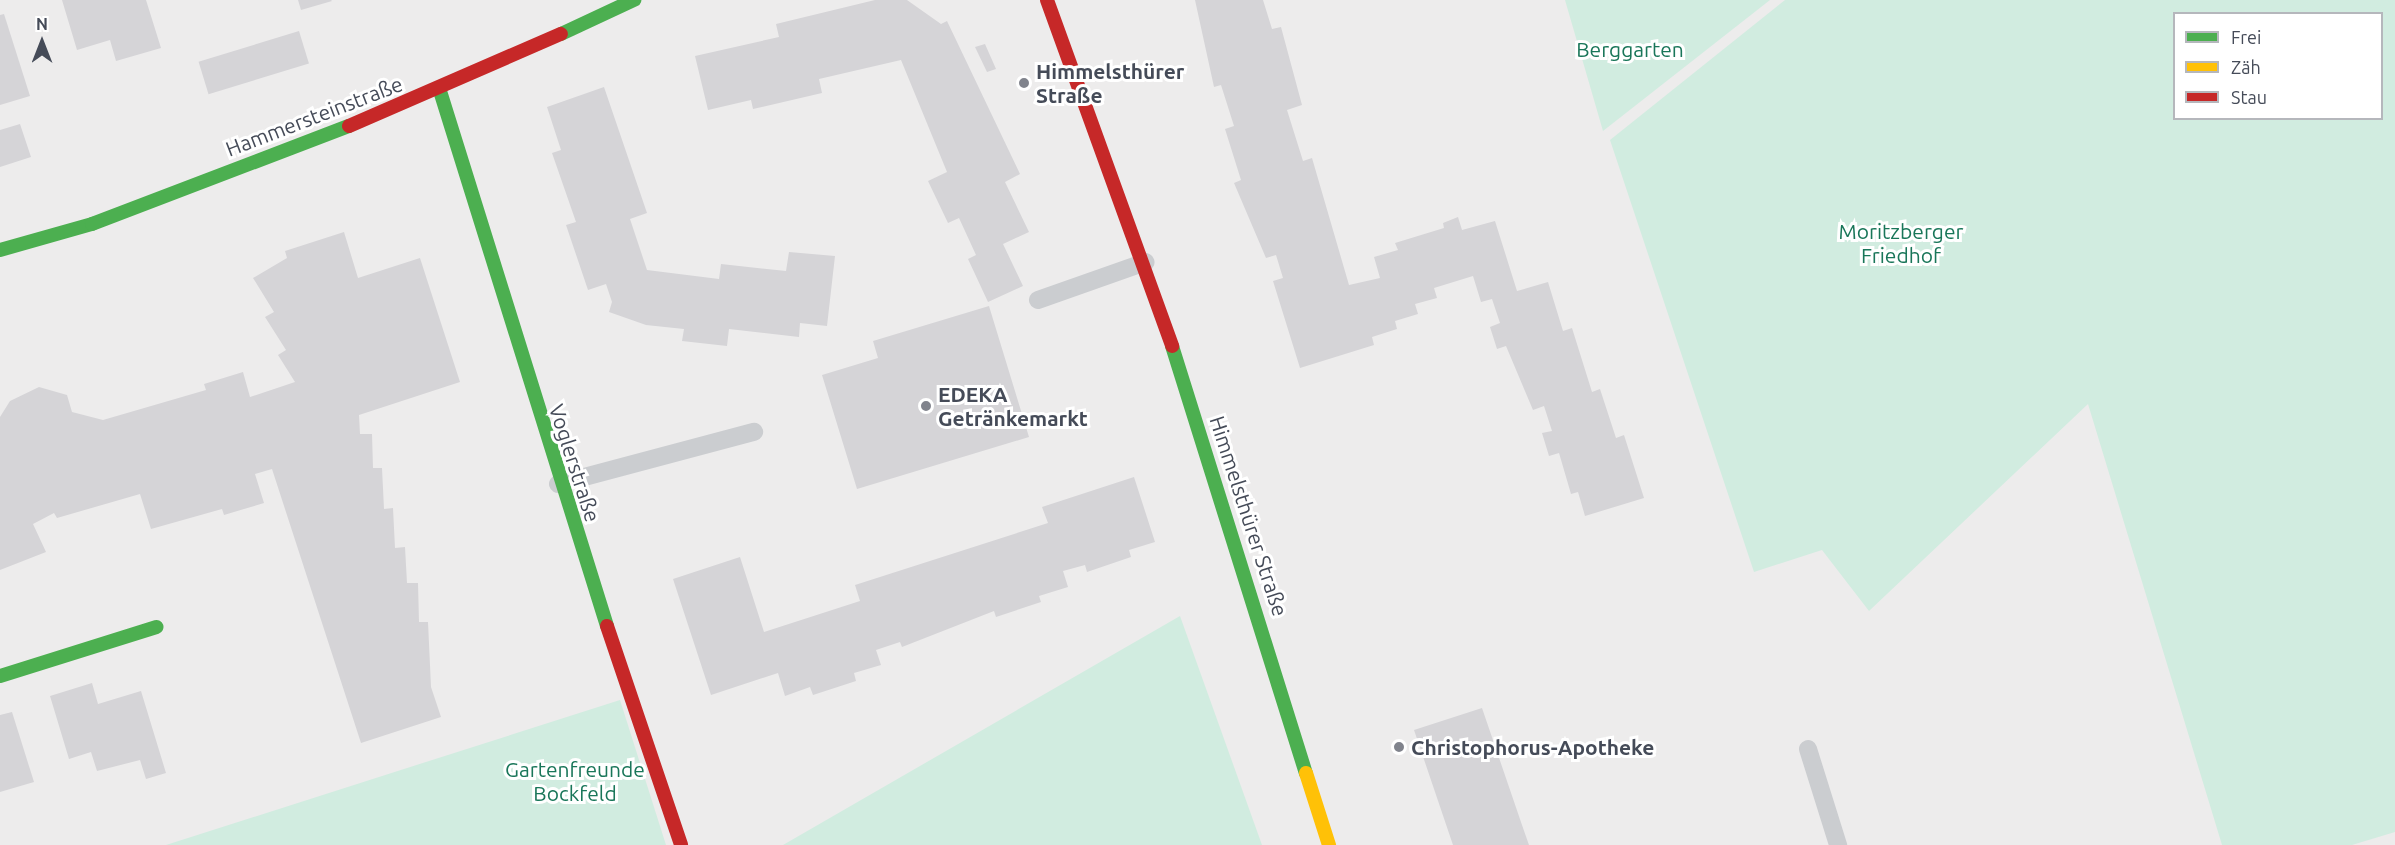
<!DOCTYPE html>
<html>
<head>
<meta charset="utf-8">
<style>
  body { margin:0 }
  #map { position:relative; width:2395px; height:845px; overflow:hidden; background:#edecec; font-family:Ubuntu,sans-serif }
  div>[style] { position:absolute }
  .green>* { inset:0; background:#d1ece0 }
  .building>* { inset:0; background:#d5d4d7; transform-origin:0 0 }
  .lane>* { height:18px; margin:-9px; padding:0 9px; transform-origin:9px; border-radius:9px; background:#cbcdd0 }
  .fast>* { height:14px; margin:-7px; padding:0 7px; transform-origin:7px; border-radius:7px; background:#4caf50 }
  .slow>* { height:14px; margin:-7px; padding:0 7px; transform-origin:7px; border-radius:7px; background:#ffc107 }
  .jam>* { height:14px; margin:-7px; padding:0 7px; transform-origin:7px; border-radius:7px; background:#c62828 }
  .dots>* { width:16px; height:16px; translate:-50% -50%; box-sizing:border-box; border:3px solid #fff; border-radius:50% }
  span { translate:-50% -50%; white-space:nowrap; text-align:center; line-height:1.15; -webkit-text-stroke:6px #fff; paint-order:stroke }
  .park-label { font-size:21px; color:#197659 }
  .poi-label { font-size:21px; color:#454b58; font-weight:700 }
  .left { translate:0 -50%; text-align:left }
  .street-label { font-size:21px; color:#454b58 }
  .legend { position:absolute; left:2173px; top:12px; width:210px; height:108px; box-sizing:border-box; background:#fff; border:2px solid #b5b7bc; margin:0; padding:8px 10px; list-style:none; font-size:18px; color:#454b58 }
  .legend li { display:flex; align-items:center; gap:12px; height:30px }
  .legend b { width:30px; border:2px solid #b5b7bc }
  .north { position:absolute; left:12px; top:12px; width:60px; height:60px; -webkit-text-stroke:4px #fff; paint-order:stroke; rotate:0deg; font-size:16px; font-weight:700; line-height:24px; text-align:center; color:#454b58 }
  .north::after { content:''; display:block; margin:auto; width:21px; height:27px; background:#454b58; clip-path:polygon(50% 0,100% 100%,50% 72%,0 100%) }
</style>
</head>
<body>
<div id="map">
  <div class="green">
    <div style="clip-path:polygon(1565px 0,1770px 0,1603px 131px)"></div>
    <div style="clip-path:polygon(evenodd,1785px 0,2395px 0,2395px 832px,2352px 845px,2222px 845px,2088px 404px,1869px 611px,1822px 550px,1754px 572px,1610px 140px,1785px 0,2174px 14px,2382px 14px,2382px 118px,2174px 118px,2174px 14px)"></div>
    <div style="clip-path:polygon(1180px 616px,1262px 845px,783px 845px)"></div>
    <div style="clip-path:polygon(620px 700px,666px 845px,166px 845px)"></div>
  </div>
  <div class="building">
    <div style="clip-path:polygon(62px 0,146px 0,161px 48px,116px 61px,110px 40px,77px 50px)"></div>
    <div style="clip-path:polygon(298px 0,331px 0,332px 1px,301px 10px)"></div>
    <div style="clip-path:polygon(875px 0,907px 0,941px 24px,947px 21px,1020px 174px,1005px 182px,1029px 232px,1003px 244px,1023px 286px,988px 302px,968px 259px,976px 255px,959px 218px,948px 223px,928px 181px,947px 172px,901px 60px,819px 79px,822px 93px,753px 109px,751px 100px,708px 110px,695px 56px,779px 37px,776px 24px)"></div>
    <div style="clip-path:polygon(1195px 0,1263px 0,1272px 29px,1281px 27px,1302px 105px,1287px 110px,1303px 161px,1312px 158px,1349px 285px,1380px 278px,1374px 257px,1398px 250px,1395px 243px,1444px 228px,1443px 223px,1458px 217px,1462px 230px,1495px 221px,1517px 291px,1548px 282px,1563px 331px,1572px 328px,1592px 392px,1600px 389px,1616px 438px,1624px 435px,1644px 498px,1585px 516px,1578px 492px,1571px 494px,1559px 453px,1549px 456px,1542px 433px,1552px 431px,1544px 406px,1533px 410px,1506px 346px,1497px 349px,1490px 327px,1500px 323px,1492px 299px,1481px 302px,1473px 276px,1434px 288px,1437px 298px,1415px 304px,1418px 314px,1395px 321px,1397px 329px,1372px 337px,1374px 345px,1300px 368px,1273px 281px,1283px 278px,1276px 255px,1266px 258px,1234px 183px,1241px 180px,1225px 129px,1234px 126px,1221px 85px,1214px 87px)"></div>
    <div style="clip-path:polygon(4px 14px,30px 96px,0 105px,0 15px)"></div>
    <div style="left:299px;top:31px;width:34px;height:105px;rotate:73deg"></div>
    <div style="clip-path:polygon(985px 44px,996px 69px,987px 72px,975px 47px)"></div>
    <div style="clip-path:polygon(604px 87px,647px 213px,630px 219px,647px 270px,719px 279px,721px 264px,786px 271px,789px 252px,835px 256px,827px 326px,800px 323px,799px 337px,729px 329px,727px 346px,682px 341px,684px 329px,646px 325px,609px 312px,612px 302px,606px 284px,588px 290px,566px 225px,576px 222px,552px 153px,561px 150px,547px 107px)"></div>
    <div style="clip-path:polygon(20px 124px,31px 157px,0 167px,0 130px)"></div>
    <div style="clip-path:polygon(344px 232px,358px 278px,420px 258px,460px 382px,359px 415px,360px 434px,372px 434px,373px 468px,382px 468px,384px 509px,393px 508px,395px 548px,405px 547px,407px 583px,418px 583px,419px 622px,428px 622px,431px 687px,441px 717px,361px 743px,272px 469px,255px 474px,264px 503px,224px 515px,222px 509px,151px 529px,140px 494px,57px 518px,54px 513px,33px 524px,46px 552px,0 570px,0 417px,10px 401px,39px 387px,67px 395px,72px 412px,103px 420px,206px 390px,204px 384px,243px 372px,250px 397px,295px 382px,278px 355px,286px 350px,265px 317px,274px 312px,253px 278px,287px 258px,285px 251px)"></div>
    <div style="clip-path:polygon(989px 306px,1029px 437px,857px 489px,822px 375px,878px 358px,873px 341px)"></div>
    <div style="clip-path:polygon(1134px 477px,1155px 542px,1129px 550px,1131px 557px,1087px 572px,1085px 565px,1063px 571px,1068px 587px,1039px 596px,1041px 602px,996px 617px,994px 611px,902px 647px,900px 642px,876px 650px,881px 665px,854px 673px,856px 681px,813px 695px,810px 687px,785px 696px,778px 673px,711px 695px,673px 579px,740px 557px,764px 632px,860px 601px,855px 585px,1048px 523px,1042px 507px)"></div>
    <div style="clip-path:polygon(92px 683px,98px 704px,141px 691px,166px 773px,146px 779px,140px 760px,97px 771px,91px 752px,69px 759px,50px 696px)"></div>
    <div style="clip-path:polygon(1482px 708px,1522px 825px,1529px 845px,1453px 845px,1414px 730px)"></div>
    <div style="clip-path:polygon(12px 712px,34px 782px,0 792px,0 715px)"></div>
  </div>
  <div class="lane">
    <div style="left:1038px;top:300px;width:114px;rotate:-19.4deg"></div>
    <div style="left:558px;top:484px;width:203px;rotate:-14.9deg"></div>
    <div style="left:1808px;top:749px;width:101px;rotate:72.6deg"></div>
  </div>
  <div class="fast">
    <div style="left:561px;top:34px;width:81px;rotate:-25deg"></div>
    <div style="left:440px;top:91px;width:560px;rotate:72.66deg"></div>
    <div style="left:0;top:250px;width:96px;rotate:-15.8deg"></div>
    <div style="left:92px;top:224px;width:275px;rotate:-20.9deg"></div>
    <div style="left:1172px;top:346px;width:448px;rotate:72.6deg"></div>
    <div style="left:0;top:676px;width:164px;rotate:-17.4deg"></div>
  </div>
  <div class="slow">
    <div style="left:1306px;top:773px;width:76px;rotate:72.3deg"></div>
  </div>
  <div class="jam">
    <div style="left:1047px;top:0;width:368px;rotate:70.1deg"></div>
    <div style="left:349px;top:126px;width:231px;rotate:-23.5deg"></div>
    <div style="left:607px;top:626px;width:231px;rotate:71.3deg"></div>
  </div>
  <div class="dots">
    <div style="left:1024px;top:83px;background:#80838c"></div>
    <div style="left:926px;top:406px;background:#80838c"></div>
    <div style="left:1399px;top:747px;background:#80838c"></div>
  </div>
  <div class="park-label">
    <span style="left:1630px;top:49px">Berggarten</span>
    <span style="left:1901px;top:243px">Moritzberger<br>Friedhof</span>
    <span style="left:575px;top:781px">Gartenfreunde<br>Bockfeld</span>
  </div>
  <div class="poi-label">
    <span class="left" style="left:1036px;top:83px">Himmelsthürer<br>Straße</span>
    <span class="left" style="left:938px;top:406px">EDEKA<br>Getränkemarkt</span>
    <span class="left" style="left:1411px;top:747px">Christophorus-Apotheke</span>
  </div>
  <div class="street-label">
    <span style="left:314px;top:116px;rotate:-21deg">Hammersteinstraße</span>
    <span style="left:575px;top:463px;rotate:72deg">Voglerstraße</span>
    <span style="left:1249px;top:516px;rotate:72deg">Himmelsthürer Straße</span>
  </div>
  <ul class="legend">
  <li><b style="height:8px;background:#4caf50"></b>Frei</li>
  <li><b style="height:8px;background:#ffc107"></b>Zäh</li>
  <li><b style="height:8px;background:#c62828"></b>Stau</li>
  </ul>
  <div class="north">N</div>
</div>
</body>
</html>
